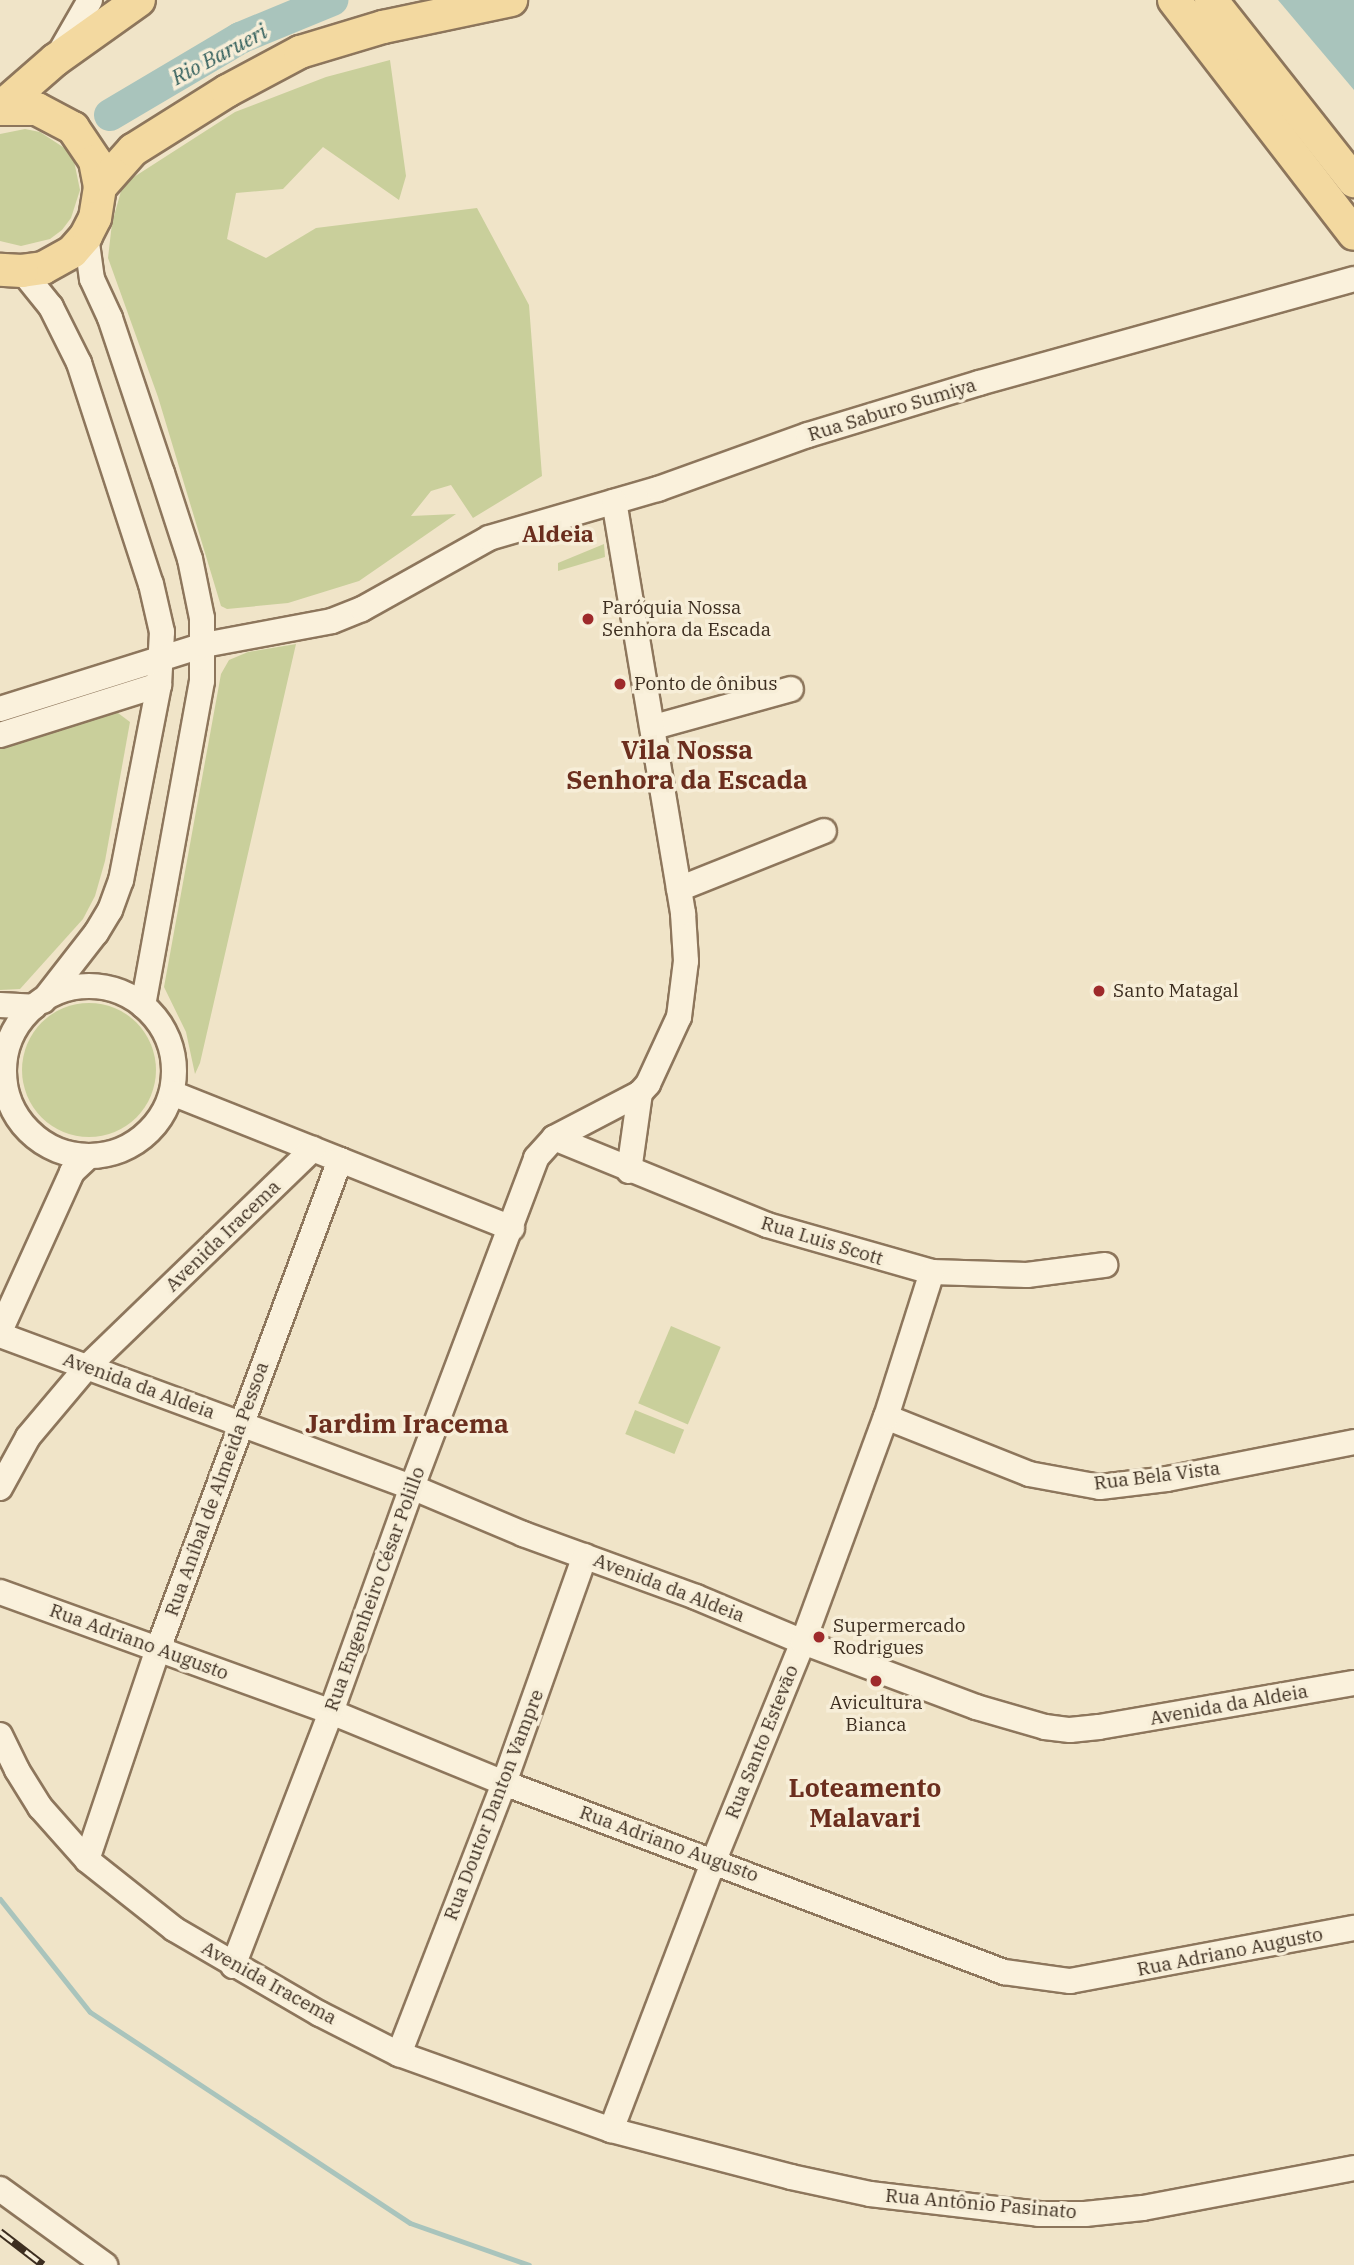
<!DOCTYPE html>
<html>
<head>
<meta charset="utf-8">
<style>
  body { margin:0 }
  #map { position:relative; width:1354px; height:2265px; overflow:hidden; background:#f0e4c8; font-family:"IBM Plex Serif",serif }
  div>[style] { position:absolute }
  .green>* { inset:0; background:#c9cf9b; transform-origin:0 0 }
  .round { border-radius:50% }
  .water>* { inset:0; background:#a9c4bc }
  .stream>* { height:5px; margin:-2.5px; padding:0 2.5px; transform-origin:2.5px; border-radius:2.5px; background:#a9c4bc }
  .river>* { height:32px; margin:-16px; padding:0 16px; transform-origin:16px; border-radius:16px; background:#a9c4bc }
  .roads { filter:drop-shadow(2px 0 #8d765c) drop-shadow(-2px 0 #8d765c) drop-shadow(0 2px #8d765c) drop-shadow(0 -2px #8d765c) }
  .minor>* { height:24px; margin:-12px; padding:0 12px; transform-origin:12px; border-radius:12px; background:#faf1dc }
  .minor>.ring { margin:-12px; padding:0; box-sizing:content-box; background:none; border:24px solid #faf1dc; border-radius:50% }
  .major>* { height:32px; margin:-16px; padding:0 16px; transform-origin:16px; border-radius:16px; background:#f3d9a0 }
  .rail>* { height:8px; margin-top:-4px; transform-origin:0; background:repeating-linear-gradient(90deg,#f7eed8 0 16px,#3d2e20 0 32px); box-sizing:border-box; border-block:2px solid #3d2e20 }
  .dots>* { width:19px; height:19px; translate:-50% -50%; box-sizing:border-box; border:4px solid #f7eed8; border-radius:50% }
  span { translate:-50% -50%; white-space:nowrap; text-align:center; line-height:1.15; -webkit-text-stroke:7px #f7eed8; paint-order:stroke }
  .street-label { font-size:19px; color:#3d2e20 }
  .poi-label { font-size:19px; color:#3d2e20 }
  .left { translate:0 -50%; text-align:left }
  .water-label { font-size:21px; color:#2f5d5a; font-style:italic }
  .quarter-label { font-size:23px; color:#6b2e1e; font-weight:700 }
  .district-label { font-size:26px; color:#6b2e1e; font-weight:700 }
</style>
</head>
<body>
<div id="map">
  <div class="green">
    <div style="clip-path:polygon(390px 60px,406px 176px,399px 200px,323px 147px,283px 189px,236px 193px,227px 239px,266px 258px,316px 228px,477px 208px,529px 305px,542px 476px,473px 518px,451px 485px,431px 491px,411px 516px,456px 514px,359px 581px,288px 603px,227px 609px,221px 606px,158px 397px,108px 258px,112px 223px,123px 184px,235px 112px,326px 77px)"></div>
    <div style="clip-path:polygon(25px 129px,40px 132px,66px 149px,74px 161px,80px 190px,71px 218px,62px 230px,50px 239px,21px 246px,0 241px,0 134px)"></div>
    <div style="clip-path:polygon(604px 544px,605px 557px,558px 571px,558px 563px)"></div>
    <div style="clip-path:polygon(296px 644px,200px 1063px,195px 1074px,186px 1032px,164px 987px,221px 674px,229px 660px,248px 652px)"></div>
    <div style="clip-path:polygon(114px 710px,130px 722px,105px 861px,95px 896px,83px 919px,20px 989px,0 990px,0 746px)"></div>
    <div class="round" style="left:22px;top:1003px;width:134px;height:134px"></div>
    <div style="left:671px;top:1326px;width:54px;height:84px;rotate:23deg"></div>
    <div style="left:635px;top:1410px;width:53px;height:26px;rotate:22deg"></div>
  </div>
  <div class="water">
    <div style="clip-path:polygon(1278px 0,1354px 0,1354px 90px)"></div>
  </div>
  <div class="stream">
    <div style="left:0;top:1899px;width:144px;rotate:51.5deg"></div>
    <div style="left:90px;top:2012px;width:383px;rotate:33.4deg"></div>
    <div style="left:410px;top:2223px;width:126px;rotate:19.4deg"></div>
  </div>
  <div class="river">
    <div style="left:110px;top:115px;width:151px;rotate:-30.6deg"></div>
    <div style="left:240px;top:38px;width:100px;rotate:-22.4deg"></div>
  </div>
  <div class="roads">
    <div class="minor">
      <div style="left:59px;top:54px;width:62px;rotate:-60.1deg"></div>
      <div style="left:86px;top:236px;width:43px;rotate:82.1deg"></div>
      <div style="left:92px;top:279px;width:43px;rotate:65.2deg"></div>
      <div style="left:110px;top:318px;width:163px;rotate:71.5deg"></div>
      <div style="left:162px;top:473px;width:90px;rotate:72deg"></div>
      <div style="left:190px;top:559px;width:60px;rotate:78.5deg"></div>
      <div style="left:202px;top:618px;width:63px;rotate:90deg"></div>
      <div style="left:202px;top:681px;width:330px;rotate:100.3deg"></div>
      <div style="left:22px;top:271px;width:46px;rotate:51.1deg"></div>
      <div style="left:51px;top:307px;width:63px;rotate:63.4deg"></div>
      <div style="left:79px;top:363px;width:232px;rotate:72deg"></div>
      <div style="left:151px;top:584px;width:49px;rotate:77.1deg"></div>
      <div style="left:162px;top:632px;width:53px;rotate:93.2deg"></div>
      <div style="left:159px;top:685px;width:199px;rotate:101deg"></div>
      <div style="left:121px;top:880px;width:32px;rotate:110deg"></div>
      <div style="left:110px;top:910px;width:27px;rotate:121deg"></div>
      <div style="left:96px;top:933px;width:86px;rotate:127.9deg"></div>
      <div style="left:0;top:709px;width:214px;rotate:-17.4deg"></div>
      <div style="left:204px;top:645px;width:130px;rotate:-10.6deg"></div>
      <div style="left:332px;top:621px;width:32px;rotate:-22deg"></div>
      <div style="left:362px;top:609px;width:145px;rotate:-29.2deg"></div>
      <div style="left:489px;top:538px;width:176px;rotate:-16.2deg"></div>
      <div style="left:658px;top:489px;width:159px;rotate:-19.8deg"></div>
      <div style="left:808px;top:435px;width:179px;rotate:-16.9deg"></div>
      <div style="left:979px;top:383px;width:389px;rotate:-15.5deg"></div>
      <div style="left:654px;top:727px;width:142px;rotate:-15.5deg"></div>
      <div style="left:0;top:735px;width:167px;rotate:-17.5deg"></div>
      <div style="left:679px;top:889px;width:156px;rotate:-21.8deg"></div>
      <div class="ring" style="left:4px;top:986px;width:146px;height:146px"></div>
      <div style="left:0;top:1005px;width:34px;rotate:3deg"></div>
      <div style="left:172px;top:1093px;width:366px;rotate:21.7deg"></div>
      <div style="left:554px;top:1138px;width:230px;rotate:22.2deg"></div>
      <div style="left:767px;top:1225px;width:172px;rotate:15.9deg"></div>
      <div style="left:932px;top:1272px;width:95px;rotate:1.8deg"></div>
      <div style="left:1027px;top:1275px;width:79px;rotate:-7.3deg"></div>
      <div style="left:629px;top:1171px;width:79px;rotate:-82deg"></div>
      <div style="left:0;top:1331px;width:175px;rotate:-65.6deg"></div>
      <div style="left:72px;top:1172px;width:23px;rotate:-43deg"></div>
      <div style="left:0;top:1335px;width:439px;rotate:20.3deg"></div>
      <div style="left:412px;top:1487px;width:121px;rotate:22.9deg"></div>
      <div style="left:523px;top:1534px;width:184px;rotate:20deg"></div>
      <div style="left:696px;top:1597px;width:116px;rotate:22.8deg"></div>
      <div style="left:803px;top:1642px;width:185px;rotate:20.6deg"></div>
      <div style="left:976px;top:1707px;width:72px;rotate:16.2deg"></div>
      <div style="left:1045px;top:1727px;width:25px;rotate:7deg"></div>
      <div style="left:1070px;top:1730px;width:29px;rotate:-6deg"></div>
      <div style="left:1099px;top:1727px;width:259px;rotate:-9.8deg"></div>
      <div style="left:886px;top:1417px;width:154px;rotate:21.7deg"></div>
      <div style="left:1029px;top:1474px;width:72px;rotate:10.4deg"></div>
      <div style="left:1100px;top:1487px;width:67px;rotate:-6.8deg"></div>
      <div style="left:1167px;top:1479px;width:191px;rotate:-11.2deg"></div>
      <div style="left:0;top:1488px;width:58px;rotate:-61.2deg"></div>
      <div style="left:28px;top:1437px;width:92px;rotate:-49.9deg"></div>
      <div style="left:87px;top:1367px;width:314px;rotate:-44deg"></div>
      <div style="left:0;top:1592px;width:352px;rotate:19.9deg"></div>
      <div style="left:331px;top:1712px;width:187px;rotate:22.3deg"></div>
      <div style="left:504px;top:1783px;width:535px;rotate:20.71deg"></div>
      <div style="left:1004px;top:1972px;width:67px;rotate:7.8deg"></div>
      <div style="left:1070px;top:1981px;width:289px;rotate:-10.6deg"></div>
      <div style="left:0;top:1735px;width:39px;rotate:64deg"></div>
      <div style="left:17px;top:1770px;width:44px;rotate:58.1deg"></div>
      <div style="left:40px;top:1807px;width:71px;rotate:48.4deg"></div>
      <div style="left:87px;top:1860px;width:111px;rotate:38.4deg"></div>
      <div style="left:174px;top:1929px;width:169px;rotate:30.2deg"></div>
      <div style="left:320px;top:2014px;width:89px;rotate:26.9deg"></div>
      <div style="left:399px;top:2054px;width:225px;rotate:19.7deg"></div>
      <div style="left:611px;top:2130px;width:186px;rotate:14.6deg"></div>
      <div style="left:791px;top:2177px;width:81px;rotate:12.1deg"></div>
      <div style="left:870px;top:2194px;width:170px;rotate:6.7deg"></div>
      <div style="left:1039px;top:2214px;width:46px"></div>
      <div style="left:1085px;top:2214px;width:58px;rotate:-5.9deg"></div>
      <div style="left:1143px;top:2208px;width:215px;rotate:-10.7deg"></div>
      <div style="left:87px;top:1860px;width:223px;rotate:-71.4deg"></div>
      <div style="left:158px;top:1649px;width:522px;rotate:-69.59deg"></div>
      <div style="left:233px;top:1966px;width:272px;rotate:-68.9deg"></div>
      <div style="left:331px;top:1712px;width:239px;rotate:-70.2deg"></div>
      <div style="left:412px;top:1487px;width:352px;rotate:-69.3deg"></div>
      <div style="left:536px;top:1158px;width:27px;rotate:-48deg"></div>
      <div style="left:554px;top:1138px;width:97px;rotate:-27.6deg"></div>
      <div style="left:640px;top:1093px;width:12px;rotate:-48deg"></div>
      <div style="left:648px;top:1084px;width:74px;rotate:-65.2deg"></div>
      <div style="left:679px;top:1017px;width:56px;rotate:-82.9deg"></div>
      <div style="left:686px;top:961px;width:48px;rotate:-93.6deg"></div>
      <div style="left:683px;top:913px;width:417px;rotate:-99.5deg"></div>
      <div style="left:399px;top:2054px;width:291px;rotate:-68.8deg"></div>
      <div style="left:504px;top:1783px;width:241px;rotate:-70.4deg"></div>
      <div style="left:611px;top:2130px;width:289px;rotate:-69.1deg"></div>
      <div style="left:714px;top:1860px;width:235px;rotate:-67.8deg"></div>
      <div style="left:803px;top:1642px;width:240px;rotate:-69.8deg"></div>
      <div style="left:886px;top:1417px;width:152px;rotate:-72.4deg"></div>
      <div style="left:0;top:2189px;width:130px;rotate:35.9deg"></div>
    </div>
    <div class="major">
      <div style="left:1174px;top:0;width:295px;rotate:52.4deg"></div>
      <div style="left:1211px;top:0;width:231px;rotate:51.7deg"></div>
      <div style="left:0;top:108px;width:73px;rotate:-41.1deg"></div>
      <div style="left:55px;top:60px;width:103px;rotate:-35.5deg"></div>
      <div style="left:0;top:109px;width:37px"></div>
      <div style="left:37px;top:109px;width:41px;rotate:27.8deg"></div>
      <div style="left:73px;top:128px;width:40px;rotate:56deg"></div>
      <div style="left:95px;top:161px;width:26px;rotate:79deg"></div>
      <div style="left:100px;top:187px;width:31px;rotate:99deg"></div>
      <div style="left:95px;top:218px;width:20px;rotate:117deg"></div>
      <div style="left:86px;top:236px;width:21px;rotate:131deg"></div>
      <div style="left:72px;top:252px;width:33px;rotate:151deg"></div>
      <div style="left:43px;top:268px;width:21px;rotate:172deg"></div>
      <div style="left:22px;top:271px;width:22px;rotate:-177deg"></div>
      <div style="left:100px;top:187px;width:50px;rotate:-48.3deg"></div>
      <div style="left:133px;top:150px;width:111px;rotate:-32.1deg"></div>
      <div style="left:227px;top:91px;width:83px;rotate:-28.1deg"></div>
      <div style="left:300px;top:52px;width:87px;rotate:-16.8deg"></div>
      <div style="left:383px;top:27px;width:131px;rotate:-11.9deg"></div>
    </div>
  </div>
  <div class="rail">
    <div style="left:0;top:2232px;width:54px;rotate:37.5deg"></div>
  </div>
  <div class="dots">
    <div style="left:588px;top:619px;background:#9e2a2b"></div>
    <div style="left:620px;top:684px;background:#9e2a2b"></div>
    <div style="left:1099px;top:991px;background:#9e2a2b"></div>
    <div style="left:819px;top:1637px;background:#9e2a2b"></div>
    <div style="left:876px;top:1681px;background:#9e2a2b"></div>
  </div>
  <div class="street-label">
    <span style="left:892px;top:410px;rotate:-17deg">Rua Saburo Sumiya</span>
    <span style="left:223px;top:1236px;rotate:-44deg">Avenida Iracema</span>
    <span style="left:822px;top:1241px;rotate:17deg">Rua Luis Scott</span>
    <span style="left:139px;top:1386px;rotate:20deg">Avenida da Aldeia</span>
    <span style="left:1157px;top:1476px;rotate:-7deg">Rua Bela Vista</span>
    <span style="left:217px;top:1489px;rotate:-70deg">Rua Aníbal de Almeida Pessoa</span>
    <span style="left:669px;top:1588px;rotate:21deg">Avenida da Aldeia</span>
    <span style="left:375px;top:1589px;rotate:-70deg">Rua Engenheiro César Polillo</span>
    <span style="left:139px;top:1642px;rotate:20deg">Rua Adriano Augusto</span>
    <span style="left:1229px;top:1705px;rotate:-10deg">Avenida da Aldeia</span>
    <span style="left:762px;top:1742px;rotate:-68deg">Rua Santo Estevão</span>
    <span style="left:494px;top:1805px;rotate:-69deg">Rua Doutor Danton Vampre</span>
    <span style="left:669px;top:1844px;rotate:20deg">Rua Adriano Augusto</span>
    <span style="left:1230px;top:1952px;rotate:-11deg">Rua Adriano Augusto</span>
    <span style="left:269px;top:1983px;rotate:29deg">Avenida Iracema</span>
    <span style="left:981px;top:2204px;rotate:5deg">Rua Antônio Pasinato</span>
  </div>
  <div class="poi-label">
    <span class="left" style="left:602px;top:619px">Paróquia Nossa<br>Senhora da Escada</span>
    <span class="left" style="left:634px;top:684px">Ponto de ônibus</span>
    <span class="left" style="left:1113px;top:991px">Santo Matagal</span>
    <span class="left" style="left:833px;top:1637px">Supermercado<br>Rodrigues</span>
    <span style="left:876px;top:1714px">Avicultura<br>Bianca</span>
  </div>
  <div class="water-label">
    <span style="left:219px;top:54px;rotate:-28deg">Rio Barueri</span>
  </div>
  <div class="quarter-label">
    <span style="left:558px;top:533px">Aldeia</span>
  </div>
  <div class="district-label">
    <span style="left:687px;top:765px">Vila Nossa<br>Senhora da Escada</span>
    <span style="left:407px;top:1424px">Jardim Iracema</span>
    <span style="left:865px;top:1803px">Loteamento<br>Malavari</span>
  </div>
</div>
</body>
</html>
